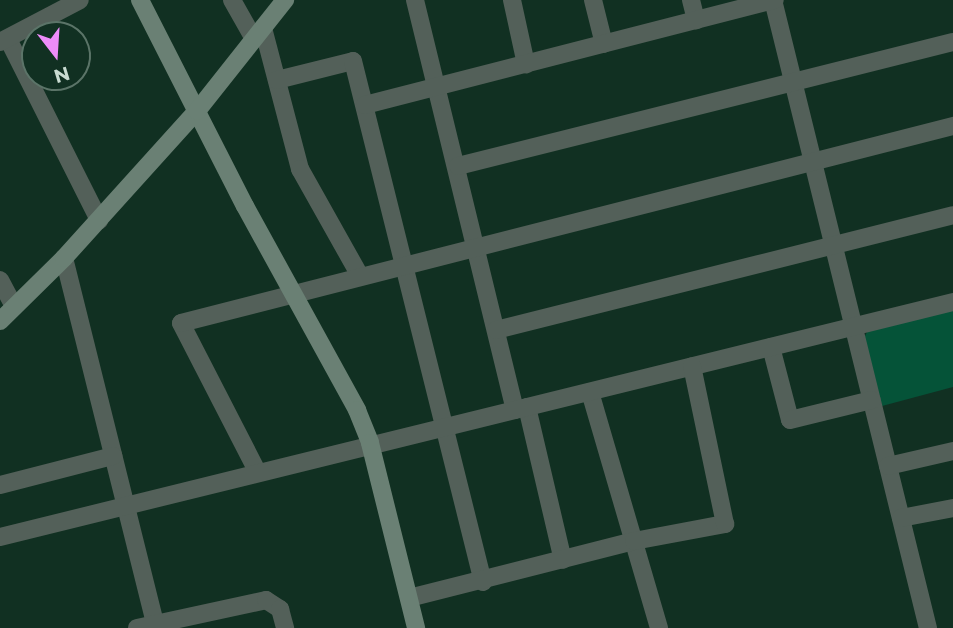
<!DOCTYPE html>
<html>
<head>
<meta charset="utf-8">
<style>
  body { margin:0 }
  #map { position:relative; width:953px; height:628px; overflow:hidden; background:#113022; font-family:Montserrat,sans-serif }
  div>[style] { position:absolute }
  .green>* { inset:0; background:#055338 }
  .street>* { height:18px; margin:-9px; padding:0 9px; transform-origin:9px; border-radius:9px; background:#536059 }
  .secondary>* { height:18px; margin:-9px; padding:0 9px; transform-origin:9px; border-radius:9px; background:#6a8074 }
  span { translate:-50% -50%; white-space:nowrap; text-align:center; line-height:1.15; -webkit-text-stroke:7px #113022; paint-order:stroke }
  .north { position:absolute; left:21px; top:21px; width:70px; height:70px; box-sizing:border-box; background:#113022; border:2px solid #5b7468; border-radius:50%; rotate:163deg; font-size:19px; font-weight:700; line-height:28px; text-align:center; color:#c9dbd1 }
  .north::after { content:''; display:block; margin:auto; width:24px; height:32px; background:#ed8cf9; clip-path:polygon(50% 0,100% 100%,50% 72%,0 100%) }
</style>
</head>
<body>
<div id="map">
  <div class="green">
    <div style="clip-path:polygon(953px 307px,953px 387px,882px 406px,864px 338px,869px 328px)"></div>
  </div>
  <div class="street">
    <div style="left:232px;top:0;width:45px;rotate:60.6deg"></div>
    <div style="left:415px;top:0;width:422px;rotate:76.3deg"></div>
    <div style="left:512px;top:0;width:66px;rotate:77.7deg"></div>
    <div style="left:593px;top:0;width:45px;rotate:76deg"></div>
    <div style="left:691px;top:0;width:21px;rotate:76deg"></div>
    <div style="left:773px;top:0;width:647px;rotate:76.14deg"></div>
    <div style="left:263px;top:28px;width:146px;rotate:75.3deg"></div>
    <div style="left:300px;top:169px;width:120px;rotate:60.7deg"></div>
    <div style="left:8px;top:39px;width:203px;rotate:63.3deg"></div>
    <div style="left:0;top:42px;width:90px;rotate:-27.7deg"></div>
    <div style="left:277px;top:80px;width:78px;rotate:-14deg"></div>
    <div style="left:353px;top:61px;width:537px;rotate:75.99deg"></div>
    <div style="left:365px;top:105px;width:423px;rotate:-14.4deg"></div>
    <div style="left:458px;top:166px;width:510px;rotate:-14.06deg"></div>
    <div style="left:64px;top:258px;width:381px;rotate:76deg"></div>
    <div style="left:0;top:280px;width:30px;rotate:62deg"></div>
    <div style="left:496px;top:330px;width:471px;rotate:-14.1deg"></div>
    <div style="left:771px;top:347px;width:75px;rotate:75.4deg"></div>
    <div style="left:790px;top:420px;width:84px;rotate:-13.7deg"></div>
    <div style="left:590px;top:392px;width:246px;rotate:73.7deg"></div>
    <div style="left:527px;top:407px;width:157px;rotate:76.8deg"></div>
    <div style="left:888px;top:466px;width:67px;rotate:-13deg"></div>
    <div style="left:257px;top:471px;width:166px;rotate:-117.2deg"></div>
    <div style="left:181px;top:323px;width:797px;rotate:-14.32deg"></div>
    <div style="left:0;top:485px;width:117px;rotate:-14.4deg"></div>
    <div style="left:901px;top:518px;width:53px;rotate:-10.9deg"></div>
    <div style="left:0;top:537px;width:982px;rotate:-13.85deg"></div>
    <div style="left:409px;top:598px;width:232px;rotate:-14.2deg"></div>
    <div style="left:634px;top:541px;width:93px;rotate:-10.6deg"></div>
    <div style="left:725px;top:524px;width:161px;rotate:-101.8deg"></div>
    <div style="left:137px;top:628px;width:132px;rotate:-12.2deg"></div>
    <div style="left:266px;top:600px;width:17px;rotate:33deg"></div>
    <div style="left:280px;top:609px;width:20px;rotate:75deg"></div>
  </div>
  <div class="secondary">
    <div style="left:140px;top:0;width:231px;rotate:63deg"></div>
    <div style="left:245px;top:206px;width:233px;rotate:61.2deg"></div>
    <div style="left:357px;top:410px;width:35px;rotate:68deg"></div>
    <div style="left:370px;top:443px;width:191px;rotate:76deg"></div>
    <div style="left:0;top:321px;width:90px;rotate:-44.5deg"></div>
    <div style="left:64px;top:258px;width:198px;rotate:-47.9deg"></div>
    <div style="left:197px;top:111px;width:142px;rotate:-51.6deg"></div>
  </div>
  <div class="north">N</div>
</div>
</body>
</html>
